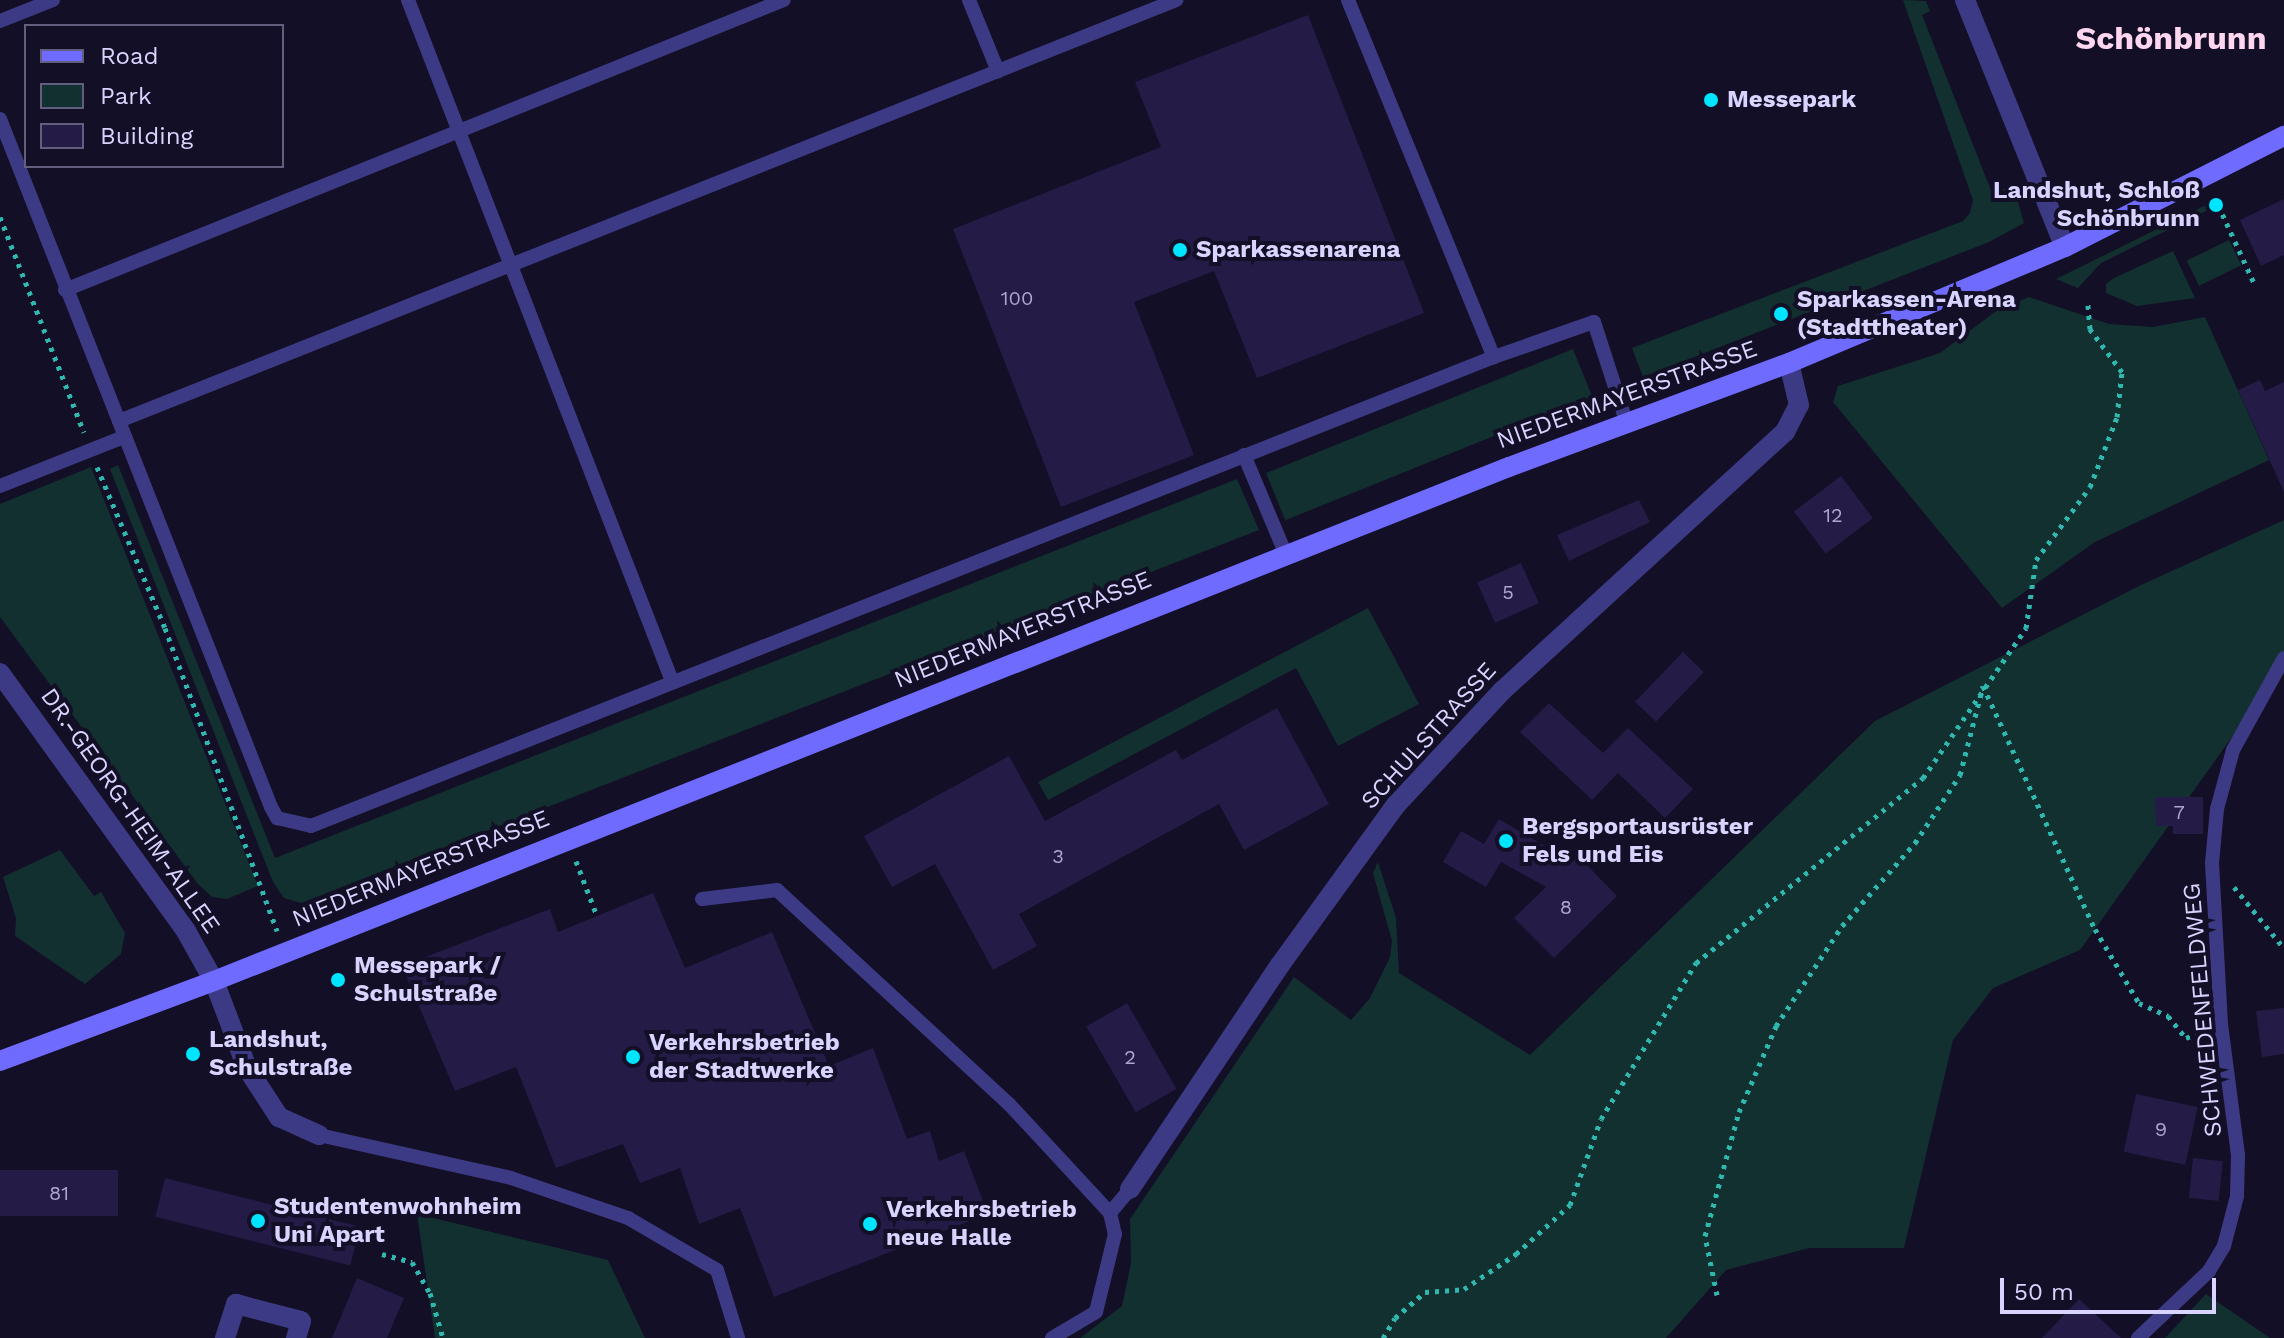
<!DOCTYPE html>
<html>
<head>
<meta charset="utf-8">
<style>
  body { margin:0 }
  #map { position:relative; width:2284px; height:1338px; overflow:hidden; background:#130f26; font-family:"Work Sans",sans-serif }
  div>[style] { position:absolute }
  .green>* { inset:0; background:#12302f; transform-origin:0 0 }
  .building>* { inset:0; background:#241b47; transform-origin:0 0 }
  .path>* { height:5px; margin-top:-2.5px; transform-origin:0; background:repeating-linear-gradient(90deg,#2fb8b0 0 4px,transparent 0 10px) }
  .service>* { height:14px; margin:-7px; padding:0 7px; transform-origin:7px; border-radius:7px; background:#3d3a85 }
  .minor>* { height:20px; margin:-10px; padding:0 10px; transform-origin:10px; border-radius:10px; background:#3d3a85 }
  .secondary>* { height:20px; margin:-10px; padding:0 10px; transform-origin:10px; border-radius:10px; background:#6f6bff }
  .dots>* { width:22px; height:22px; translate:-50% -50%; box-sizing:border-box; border:4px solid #130f26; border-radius:50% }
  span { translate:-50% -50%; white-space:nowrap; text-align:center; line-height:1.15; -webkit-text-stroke:8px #130f26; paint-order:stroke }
  .number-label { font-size:20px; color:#aca6d1 }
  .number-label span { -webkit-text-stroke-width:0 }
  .poi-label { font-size:24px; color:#d9d4ff; font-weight:700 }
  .left { translate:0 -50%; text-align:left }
  .right { translate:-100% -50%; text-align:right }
  .street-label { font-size:24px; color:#d9d4ff }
  .district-label { font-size:32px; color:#ffd6f0; font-weight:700 }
  .legend { position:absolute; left:24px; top:24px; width:260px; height:144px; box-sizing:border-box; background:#130f26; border:2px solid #625e7d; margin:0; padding:10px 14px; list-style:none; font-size:24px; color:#d9d4ff }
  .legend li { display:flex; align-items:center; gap:16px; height:40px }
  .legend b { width:40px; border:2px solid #625e7d }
  .scale { position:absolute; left:2000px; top:1278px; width:216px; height:36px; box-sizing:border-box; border:4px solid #d9d4ff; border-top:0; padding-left:10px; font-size:24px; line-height:28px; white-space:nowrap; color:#d9d4ff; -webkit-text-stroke:6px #130f26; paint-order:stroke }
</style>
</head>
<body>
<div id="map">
  <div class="green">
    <div style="clip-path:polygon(1903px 0,1926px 1px,1930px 11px,1922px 15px,1992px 193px,2013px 185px,2024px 223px,1989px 242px,1643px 377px,1632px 348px,1963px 221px,1970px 213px,1973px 200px)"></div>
    <div style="clip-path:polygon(2212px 202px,2214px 207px,2101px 263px,2078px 288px,2056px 279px)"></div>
    <div style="left:2229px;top:240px;width:28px;height:47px;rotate:64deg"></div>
    <div style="clip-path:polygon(2173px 251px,2195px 298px,2137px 306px,2106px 293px,2106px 284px,2114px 278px)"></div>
    <div style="clip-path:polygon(2029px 297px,2109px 324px,2153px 327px,2205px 317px,2269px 460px,2095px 542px,2002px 608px,1833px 402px,1838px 386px,1940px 353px,1995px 312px)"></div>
    <div style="left:1573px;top:349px;width:51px;height:331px;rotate:68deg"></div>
    <div style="clip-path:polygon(118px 465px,275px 858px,1237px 479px,1259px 530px,301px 903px,284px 898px,273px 882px,110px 469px)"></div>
    <div style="clip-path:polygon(91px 467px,258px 886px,227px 899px,212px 897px,198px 884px,0 617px,0 504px)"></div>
    <div style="clip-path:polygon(2284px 520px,2284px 664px,2080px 950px,1993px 988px,1953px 1040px,1904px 1248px,1809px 1248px,1726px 1270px,1666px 1338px,1080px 1338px,1122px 1306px,1131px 1263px,1130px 1219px,1294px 977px,1351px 1020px,1370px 998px,1390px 957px,1392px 941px,1373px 873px,1378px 862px,1396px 918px,1399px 973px,1530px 1055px,1875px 721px,2141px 585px)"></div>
    <div style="clip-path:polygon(1368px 608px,1419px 704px,1338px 746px,1296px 668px,1048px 800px,1038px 782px)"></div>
    <div style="clip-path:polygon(60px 850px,94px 896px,101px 892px,125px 933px,121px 954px,85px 984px,15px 936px,16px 918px,3px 877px)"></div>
    <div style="clip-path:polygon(417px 1214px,608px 1260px,645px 1338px,435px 1338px)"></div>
    <div style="clip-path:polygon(2206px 1294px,2270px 1338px,2165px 1338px)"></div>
  </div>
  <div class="building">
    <div style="clip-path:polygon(1308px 15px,1424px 313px,1257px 378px,1214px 271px,1134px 302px,1194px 455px,1061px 507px,953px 229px,1161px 147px,1135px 82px)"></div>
    <div style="clip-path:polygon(2284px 199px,2284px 255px,2261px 266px,2240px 220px)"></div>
    <div style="clip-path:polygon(2260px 380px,2265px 391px,2284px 382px,2284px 492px,2238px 390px)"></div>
    <div style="left:1841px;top:476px;width:53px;height:59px;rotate:53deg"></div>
    <div style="clip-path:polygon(1639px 500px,1650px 522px,1569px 561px,1557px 535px)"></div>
    <div style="left:1521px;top:563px;width:44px;height:48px;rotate:66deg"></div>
    <div style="left:1683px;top:652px;width:29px;height:69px;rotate:44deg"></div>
    <div style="clip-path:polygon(1549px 703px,1603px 753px,1628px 728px,1693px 789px,1665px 818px,1618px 773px,1592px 800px,1520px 732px)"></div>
    <div style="clip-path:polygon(1277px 708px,1329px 804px,1244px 850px,1219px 804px,1019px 914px,1037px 946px,993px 970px,935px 864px,892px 887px,864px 836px,1009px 756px,1045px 821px,1176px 750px,1182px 760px)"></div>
    <div style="clip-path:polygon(2155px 797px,2203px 797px,2203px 834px,2173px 834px,2173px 826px,2156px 826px)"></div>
    <div style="clip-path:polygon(1499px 819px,1572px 862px,1578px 856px,1617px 896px,1554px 958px,1514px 918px,1546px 887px,1501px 862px,1486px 887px,1443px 862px,1461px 831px,1484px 844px)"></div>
    <div style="clip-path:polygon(653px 893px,685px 968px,772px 932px,829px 1066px,873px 1048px,907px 1139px,930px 1131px,939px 1161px,964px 1151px,988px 1214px,774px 1297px,740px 1208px,699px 1224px,680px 1168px,640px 1183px,623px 1144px,556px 1168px,516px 1067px,455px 1091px,402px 966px,550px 909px,558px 932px)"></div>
    <div style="left:1127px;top:1003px;width:99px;height:47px;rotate:60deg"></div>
    <div style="clip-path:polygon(2284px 1008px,2284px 1054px,2262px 1057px,2256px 1011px)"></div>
    <div style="left:2136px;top:1094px;width:63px;height:59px;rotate:12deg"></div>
    <div style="left:2193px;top:1158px;width:30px;height:40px;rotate:6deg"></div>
    <div style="left:118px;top:1170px;width:46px;height:118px;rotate:90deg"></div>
    <div style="left:165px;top:1178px;width:201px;height:40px;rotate:14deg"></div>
    <div style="clip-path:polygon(357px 1278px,404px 1298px,387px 1338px,332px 1338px)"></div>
    <div style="clip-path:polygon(2079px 1299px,2121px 1338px,2042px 1338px)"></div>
  </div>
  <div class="path">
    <div style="left:2214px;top:196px;width:96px;rotate:65.3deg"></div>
    <div style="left:0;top:217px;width:231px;rotate:68.7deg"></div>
    <div style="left:97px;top:467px;width:175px;rotate:67.1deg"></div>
    <div style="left:165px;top:628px;width:323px;rotate:69.7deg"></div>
    <div style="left:576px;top:861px;width:59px;rotate:69.1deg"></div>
    <div style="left:2234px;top:887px;width:79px;rotate:50.7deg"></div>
    <div style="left:382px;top:1254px;width:31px;rotate:15deg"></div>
    <div style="left:412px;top:1262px;width:36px;rotate:60deg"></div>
    <div style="left:430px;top:1293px;width:47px;rotate:73.9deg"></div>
    <div style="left:1717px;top:1295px;width:60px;rotate:-101.5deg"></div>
    <div style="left:1705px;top:1236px;width:129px;rotate:-74.7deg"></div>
    <div style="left:1739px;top:1112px;width:94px;rotate:-66.7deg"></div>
    <div style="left:1776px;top:1026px;width:120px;rotate:-56.6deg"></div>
    <div style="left:1842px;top:926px;width:111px;rotate:-48.7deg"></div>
    <div style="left:1915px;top:843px;width:82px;rotate:-56.5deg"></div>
    <div style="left:1960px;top:775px;width:92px;rotate:-75.5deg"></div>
    <div style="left:1983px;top:686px;width:268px;rotate:65.3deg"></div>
    <div style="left:2095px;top:929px;width:86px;rotate:59.3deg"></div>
    <div style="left:2139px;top:1003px;width:32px;rotate:24deg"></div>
    <div style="left:2168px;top:1016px;width:28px;rotate:51deg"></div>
    <div style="left:2186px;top:1038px;width:18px;rotate:-22deg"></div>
    <div style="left:1383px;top:1338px;width:23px;rotate:-59deg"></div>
    <div style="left:1395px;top:1318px;width:40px;rotate:-41deg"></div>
    <div style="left:1425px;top:1292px;width:39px;rotate:-4deg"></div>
    <div style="left:1464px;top:1289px;width:63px;rotate:-33.9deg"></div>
    <div style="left:1516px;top:1254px;width:73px;rotate:-42.2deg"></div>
    <div style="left:1570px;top:1205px;width:91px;rotate:-70.2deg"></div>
    <div style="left:1601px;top:1119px;width:183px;rotate:-58.7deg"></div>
    <div style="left:1696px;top:963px;width:293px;rotate:-39.2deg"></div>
    <div style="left:1923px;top:778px;width:182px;rotate:-55.5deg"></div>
    <div style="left:2026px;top:628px;width:69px;rotate:-81.6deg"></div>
    <div style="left:2036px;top:560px;width:91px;rotate:-53.5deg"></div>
    <div style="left:2090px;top:487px;width:75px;rotate:-68.9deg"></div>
    <div style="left:2117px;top:417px;width:45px;rotate:-83.7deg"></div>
    <div style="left:2122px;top:372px;width:54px;rotate:-126.7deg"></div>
    <div style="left:2090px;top:329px;width:25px;rotate:-95deg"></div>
  </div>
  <div class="service">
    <div style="left:408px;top:0;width:730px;rotate:68.81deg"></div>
    <div style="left:969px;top:0;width:77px;rotate:67.8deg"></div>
    <div style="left:998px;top:71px;width:192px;rotate:-21.7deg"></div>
    <div style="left:1348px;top:0;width:386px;rotate:67.8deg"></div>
    <div style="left:1494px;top:357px;width:106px;rotate:-19.3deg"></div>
    <div style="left:1594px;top:322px;width:104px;rotate:72.1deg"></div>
    <div style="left:0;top:21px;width:57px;rotate:-21.6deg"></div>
    <div style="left:0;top:119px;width:739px;rotate:68.5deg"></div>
    <div style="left:271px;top:807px;width:13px;rotate:61deg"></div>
    <div style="left:277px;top:818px;width:35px;rotate:13deg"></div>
    <div style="left:311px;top:826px;width:1273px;rotate:-21.63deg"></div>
    <div style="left:65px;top:290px;width:775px;rotate:-21.97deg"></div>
    <div style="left:119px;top:421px;width:946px;rotate:-21.71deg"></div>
    <div style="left:1244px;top:455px;width:108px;rotate:67.2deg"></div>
    <div style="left:0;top:486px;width:133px;rotate:-21.6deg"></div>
    <div style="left:702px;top:899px;width:76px;rotate:-6.8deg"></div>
    <div style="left:777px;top:890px;width:316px;rotate:42.7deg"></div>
    <div style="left:1009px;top:1104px;width:149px;rotate:47.2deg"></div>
    <div style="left:1110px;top:1213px;width:22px;rotate:77deg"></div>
    <div style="left:1115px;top:1234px;width:80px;rotate:103.7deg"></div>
    <div style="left:1096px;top:1312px;width:51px;rotate:149.4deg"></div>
    <div style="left:319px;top:1135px;width:197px;rotate:12.6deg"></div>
    <div style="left:511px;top:1178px;width:124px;rotate:18.9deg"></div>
    <div style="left:628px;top:1218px;width:103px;rotate:30.3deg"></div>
    <div style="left:717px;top:1270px;width:71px;rotate:72.8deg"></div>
    <div style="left:1110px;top:1213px;width:31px;rotate:-50deg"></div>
    <div style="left:2138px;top:1338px;width:98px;rotate:-43.3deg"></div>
    <div style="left:2209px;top:1271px;width:29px;rotate:-59deg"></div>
    <div style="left:2224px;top:1246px;width:52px;rotate:-75.4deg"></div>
    <div style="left:2237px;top:1196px;width:41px;rotate:-88.6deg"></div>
    <div style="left:2238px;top:1155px;width:132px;rotate:-97.4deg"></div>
    <div style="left:2221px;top:1024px;width:161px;rotate:-93.2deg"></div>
    <div style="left:2212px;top:863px;width:54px;rotate:-84.7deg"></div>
    <div style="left:2217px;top:809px;width:61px;rotate:-74.8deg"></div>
    <div style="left:2233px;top:750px;width:105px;rotate:-61deg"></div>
  </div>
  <div class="minor">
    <div style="left:1965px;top:0;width:266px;rotate:68deg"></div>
    <div style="left:0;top:673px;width:318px;rotate:54.2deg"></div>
    <div style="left:186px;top:931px;width:57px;rotate:60.8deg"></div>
    <div style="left:214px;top:981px;width:93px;rotate:69.2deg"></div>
    <div style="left:247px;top:1068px;width:59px;rotate:56.9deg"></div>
    <div style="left:279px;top:1117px;width:44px;rotate:24.2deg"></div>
    <div style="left:1130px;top:1189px;width:270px;rotate:-56.2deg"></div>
    <div style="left:1280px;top:965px;width:198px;rotate:-54.1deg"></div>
    <div style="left:1396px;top:805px;width:156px;rotate:-47.1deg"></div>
    <div style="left:1502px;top:691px;width:384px;rotate:-42.5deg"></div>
    <div style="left:1785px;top:432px;width:30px;rotate:-63deg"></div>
    <div style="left:1799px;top:405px;width:43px;rotate:-103.4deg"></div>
    <div style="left:225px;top:1338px;width:36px;rotate:-72deg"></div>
    <div style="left:236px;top:1304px;width:67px;rotate:14.7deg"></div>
    <div style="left:301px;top:1321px;width:18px;rotate:106deg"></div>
  </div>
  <div class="secondary">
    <div style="left:0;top:1061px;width:228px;rotate:-20.5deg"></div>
    <div style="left:214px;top:981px;width:1393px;rotate:-21.65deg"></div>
    <div style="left:1509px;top:467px;width:299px;rotate:-20.4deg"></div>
    <div style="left:1789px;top:363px;width:299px;rotate:-22.8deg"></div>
    <div style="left:2065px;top:247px;width:246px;rotate:-26.9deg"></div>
  </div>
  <div class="dots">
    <div style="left:1711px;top:100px;background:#00e5ff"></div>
    <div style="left:2216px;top:205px;background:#00e5ff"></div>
    <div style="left:1180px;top:250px;background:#00e5ff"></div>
    <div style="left:1781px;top:314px;background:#00e5ff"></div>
    <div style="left:1506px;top:841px;background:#00e5ff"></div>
    <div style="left:338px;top:980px;background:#00e5ff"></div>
    <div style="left:193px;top:1054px;background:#00e5ff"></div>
    <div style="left:633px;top:1057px;background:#00e5ff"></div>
    <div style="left:258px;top:1221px;background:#00e5ff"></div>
    <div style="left:870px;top:1224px;background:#00e5ff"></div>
  </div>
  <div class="number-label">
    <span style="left:1017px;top:298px">100</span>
    <span style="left:1833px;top:515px">12</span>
    <span style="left:1508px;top:592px">5</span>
    <span style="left:2179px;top:812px">7</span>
    <span style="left:1058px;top:856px">3</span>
    <span style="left:1566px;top:907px">8</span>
    <span style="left:1130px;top:1057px">2</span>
    <span style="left:2161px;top:1129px">9</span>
    <span style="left:59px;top:1193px">81</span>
  </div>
  <div class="poi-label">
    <span class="left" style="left:1727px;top:100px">Messepark</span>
    <span class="right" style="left:2200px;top:205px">Landshut, Schloß<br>Schönbrunn</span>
    <span class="left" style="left:1196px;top:250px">Sparkassenarena</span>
    <span class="left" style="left:1797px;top:314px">Sparkassen-Arena<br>(Stadttheater)</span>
    <span class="left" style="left:1522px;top:841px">Bergsportausrüster<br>Fels und Eis</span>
    <span class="left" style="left:354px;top:980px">Messepark /<br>Schulstraße</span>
    <span class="left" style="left:209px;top:1054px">Landshut,<br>Schulstraße</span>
    <span class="left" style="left:649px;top:1057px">Verkehrsbetrieb<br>der Stadtwerke</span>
    <span class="left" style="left:274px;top:1221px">Studentenwohnheim<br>Uni Apart</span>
    <span class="left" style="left:886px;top:1224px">Verkehrsbetrieb<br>neue Halle</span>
  </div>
  <div class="street-label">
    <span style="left:1627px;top:395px;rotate:-20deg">NIEDERMAYERSTRASSE</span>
    <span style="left:1023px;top:630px;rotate:-22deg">NIEDERMAYERSTRASSE</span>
    <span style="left:1429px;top:736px;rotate:-48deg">SCHULSTRASSE</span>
    <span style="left:130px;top:811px;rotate:55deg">DR.-GEORG-HEIM-ALLEE</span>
    <span style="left:421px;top:869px;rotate:-22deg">NIEDERMAYERSTRASSE</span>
    <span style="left:2203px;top:1010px;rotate:-95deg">SCHWEDENFELDWEG</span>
  </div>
  <div class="district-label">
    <span style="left:2171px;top:38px">Schönbrunn</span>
  </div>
  <ul class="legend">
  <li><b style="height:10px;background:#6f6bff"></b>Road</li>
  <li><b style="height:22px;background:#12302f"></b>Park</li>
  <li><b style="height:22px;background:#241b47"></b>Building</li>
  </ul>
  <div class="scale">50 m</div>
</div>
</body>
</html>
